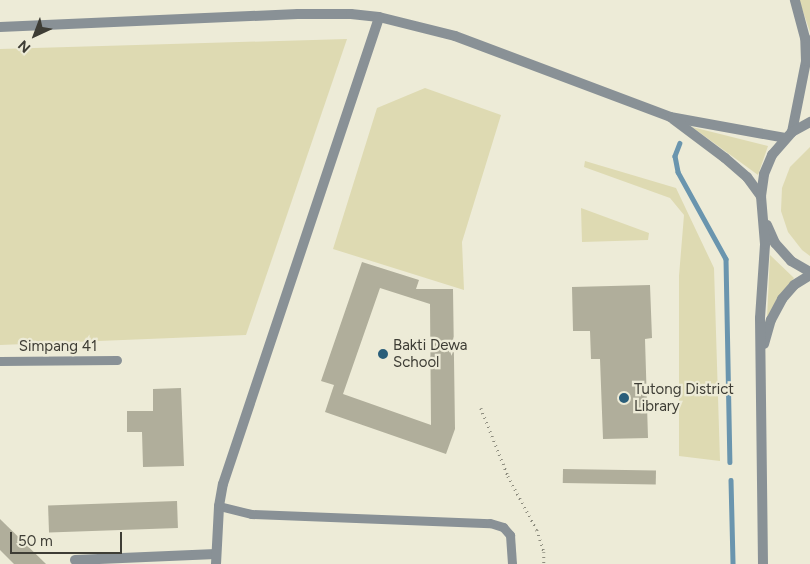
<!DOCTYPE html>
<html>
<head>
<meta charset="utf-8">
<style>
  body { margin:0 }
  #map { position:relative; width:810px; height:564px; overflow:hidden; background:#edebd7; font-family:Figtree,sans-serif }
  div>[style] { position:absolute }
  .green>* { inset:0; background:#dedab2 }
  .stream>* { height:4.5px; margin:-2.25px; padding:0 2.25px; transform-origin:2.25px; border-radius:2.25px; background:#6a95ae }
  .building>* { inset:0; background:#b0ae9b; transform-origin:0 0 }
  .path>* { height:2.5px; margin-top:-1.25px; transform-origin:0; background:repeating-linear-gradient(90deg,#8e8d7f 0 1px,transparent 0 5px) }
  .lane>* { height:9px; margin:-4.5px; padding:0 4.5px; transform-origin:4.5px; border-radius:4.5px; background:#899196 }
  .street>* { height:10px; margin:-5px; padding:0 5px; transform-origin:5px; border-radius:5px; background:#899196 }
  .dots>* { width:14px; height:14px; translate:-50% -50%; box-sizing:border-box; border:2px solid #edebd7; border-radius:50% }
  span { translate:-50% -50%; white-space:nowrap; text-align:center; line-height:1.15; -webkit-text-stroke:4.5px #edebd7; paint-order:stroke }
  .poi-label { font-size:15px; color:#3e3d35 }
  .left { translate:0 -50%; text-align:left }
  .street-label { font-size:15px; color:#3e3d35 }
  .north { position:absolute; left:10px; top:10px; width:50px; height:50px; -webkit-text-stroke:4px #edebd7; paint-order:stroke; rotate:223deg; font-size:14px; font-weight:700; line-height:20px; text-align:center; color:#3e3d35 }
  .north::after { content:''; display:block; margin:auto; width:18px; height:22px; background:#3e3d35; clip-path:polygon(50% 0,100% 100%,50% 72%,0 100%) }
  .scale { position:absolute; left:10px; top:532px; width:112px; height:22px; box-sizing:border-box; border:2px solid #3e3d35; border-top:0; padding-left:6px; font-size:15px; line-height:18px; white-space:nowrap; color:#3e3d35; -webkit-text-stroke:4px #edebd7; paint-order:stroke }
</style>
</head>
<body>
<div id="map">
  <div class="green">
    <div style="clip-path:polygon(799px 0,810px 0,810px 32px)"></div>
    <div style="clip-path:polygon(347px 39px,246px 335px,0 345px,0 49px)"></div>
    <div style="clip-path:polygon(425px 88px,501px 115px,462px 242px,464px 290px,333px 249px,377px 108px)"></div>
    <div style="clip-path:polygon(692px 127px,768px 146px,758px 175px)"></div>
    <div style="clip-path:polygon(810px 147px,810px 256px,802px 250px,788px 232px,781px 211px,782px 188px,790px 167px)"></div>
    <div style="clip-path:polygon(585px 161px,676px 188px,714px 268px,720px 461px,679px 456px,679px 276px,684px 215px,670px 198px,584px 167px)"></div>
    <div style="clip-path:polygon(581px 208px,649px 233px,648px 240px,582px 242px)"></div>
    <div style="clip-path:polygon(770px 255px,794px 278px,777px 299px,767px 318px)"></div>
  </div>
  <div class="stream">
    <div style="left:680px;top:143px;width:14px;rotate:111deg"></div>
    <div style="left:675px;top:156px;width:16px;rotate:79deg"></div>
    <div style="left:678px;top:172px;width:99px;rotate:61.1deg"></div>
    <div style="left:726px;top:259px;width:203px;rotate:88.9deg"></div>
    <div style="left:731px;top:480px;width:84px;rotate:88.6deg"></div>
  </div>
  <div class="building">
    <div style="clip-path:polygon(evenodd,362px 262px,419px 280px,416px 289px,453px 289px,455px 429px,446px 454px,325px 412px,334px 385px,321px 381px,362px 262px,380px 288px,430px 304px,431px 425px,343px 394px,380px 288px)"></div>
    <div style="clip-path:polygon(650px 285px,652px 338px,645px 339px,648px 438px,603px 439px,600px 359px,591px 359px,590px 331px,573px 331px,572px 287px)"></div>
    <div style="clip-path:polygon(181px 388px,184px 466px,143px 467px,142px 432px,127px 432px,127px 411px,153px 411px,153px 389px)"></div>
    <div style="left:563px;top:469px;width:93px;height:14px;rotate:1deg"></div>
    <div style="left:177px;top:501px;width:27px;height:129px;rotate:88deg"></div>
    <div style="clip-path:polygon(0 519px,46px 564px,14px 564px,0 550px)"></div>
  </div>
  <div class="path">
    <div style="left:481px;top:408px;width:73px;rotate:68.3deg"></div>
    <div style="left:508px;top:476px;width:61px;rotate:61.8deg"></div>
    <div style="left:537px;top:530px;width:23px;rotate:72deg"></div>
    <div style="left:544px;top:552px;width:12px;rotate:90deg"></div>
  </div>
  <div class="lane">
    <div style="left:0;top:361px;width:117px;rotate:-0.5deg"></div>
    <div style="left:219px;top:506px;width:33px;rotate:14deg"></div>
    <div style="left:251px;top:514px;width:239px;rotate:2.2deg"></div>
    <div style="left:490px;top:523px;width:14px;rotate:17deg"></div>
    <div style="left:503px;top:527px;width:11px;rotate:49deg"></div>
    <div style="left:510px;top:535px;width:29px;rotate:86deg"></div>
  </div>
  <div class="street">
    <div style="left:0;top:27px;width:298px;rotate:-2.5deg"></div>
    <div style="left:298px;top:14px;width:53px"></div>
    <div style="left:351px;top:14px;width:28px;rotate:6deg"></div>
    <div style="left:379px;top:17px;width:78px;rotate:14deg"></div>
    <div style="left:455px;top:36px;width:230px;rotate:20.6deg"></div>
    <div style="left:670px;top:117px;width:117px;rotate:10.3deg"></div>
    <div style="left:673px;top:119px;width:65px;rotate:36.9deg"></div>
    <div style="left:725px;top:158px;width:29px;rotate:41deg"></div>
    <div style="left:747px;top:177px;width:24px;rotate:54deg"></div>
    <div style="left:792px;top:132px;width:72px;rotate:-78.8deg"></div>
    <div style="left:806px;top:61px;width:23px;rotate:-92deg"></div>
    <div style="left:805px;top:38px;width:39px;rotate:-105deg"></div>
    <div style="left:767px;top:225px;width:20px;rotate:66deg"></div>
    <div style="left:775px;top:243px;width:24px;rotate:48deg"></div>
    <div style="left:791px;top:261px;width:22px;rotate:30deg"></div>
    <div style="left:764px;top:344px;width:25px;rotate:-74deg"></div>
    <div style="left:771px;top:320px;width:24px;rotate:-62deg"></div>
    <div style="left:782px;top:299px;width:18px;rotate:-49deg"></div>
    <div style="left:794px;top:285px;width:19px;rotate:-32deg"></div>
    <div style="left:75px;top:560px;width:141px;rotate:-2.4deg"></div>
    <div style="left:216px;top:564px;width:58px;rotate:-87deg"></div>
    <div style="left:219px;top:506px;width:22px;rotate:-80deg"></div>
    <div style="left:223px;top:484px;width:492px;rotate:-71.5deg"></div>
    <div style="left:763px;top:564px;width:246px;rotate:-90.7deg"></div>
    <div style="left:760px;top:318px;width:74px;rotate:-86.1deg"></div>
    <div style="left:765px;top:244px;width:48px;rotate:-94.8deg"></div>
    <div style="left:761px;top:196px;width:22px;rotate:-82deg"></div>
    <div style="left:764px;top:174px;width:21px;rotate:-67deg"></div>
    <div style="left:772px;top:155px;width:30px;rotate:-49deg"></div>
    <div style="left:792px;top:132px;width:21px;rotate:-29deg"></div>
  </div>
  <div class="dots">
    <div style="left:383px;top:354px;background:#2a5e7a"></div>
    <div style="left:624px;top:398px;background:#2a5e7a"></div>
  </div>
  <div class="poi-label">
    <span class="left" style="left:393px;top:354px">Bakti Dewa<br>School</span>
    <span class="left" style="left:634px;top:398px">Tutong District<br>Library</span>
  </div>
  <div class="street-label">
    <span style="left:58px;top:347px">Simpang 41</span>
  </div>
  <div class="north">N</div>
  <div class="scale">50 m</div>
</div>
</body>
</html>
